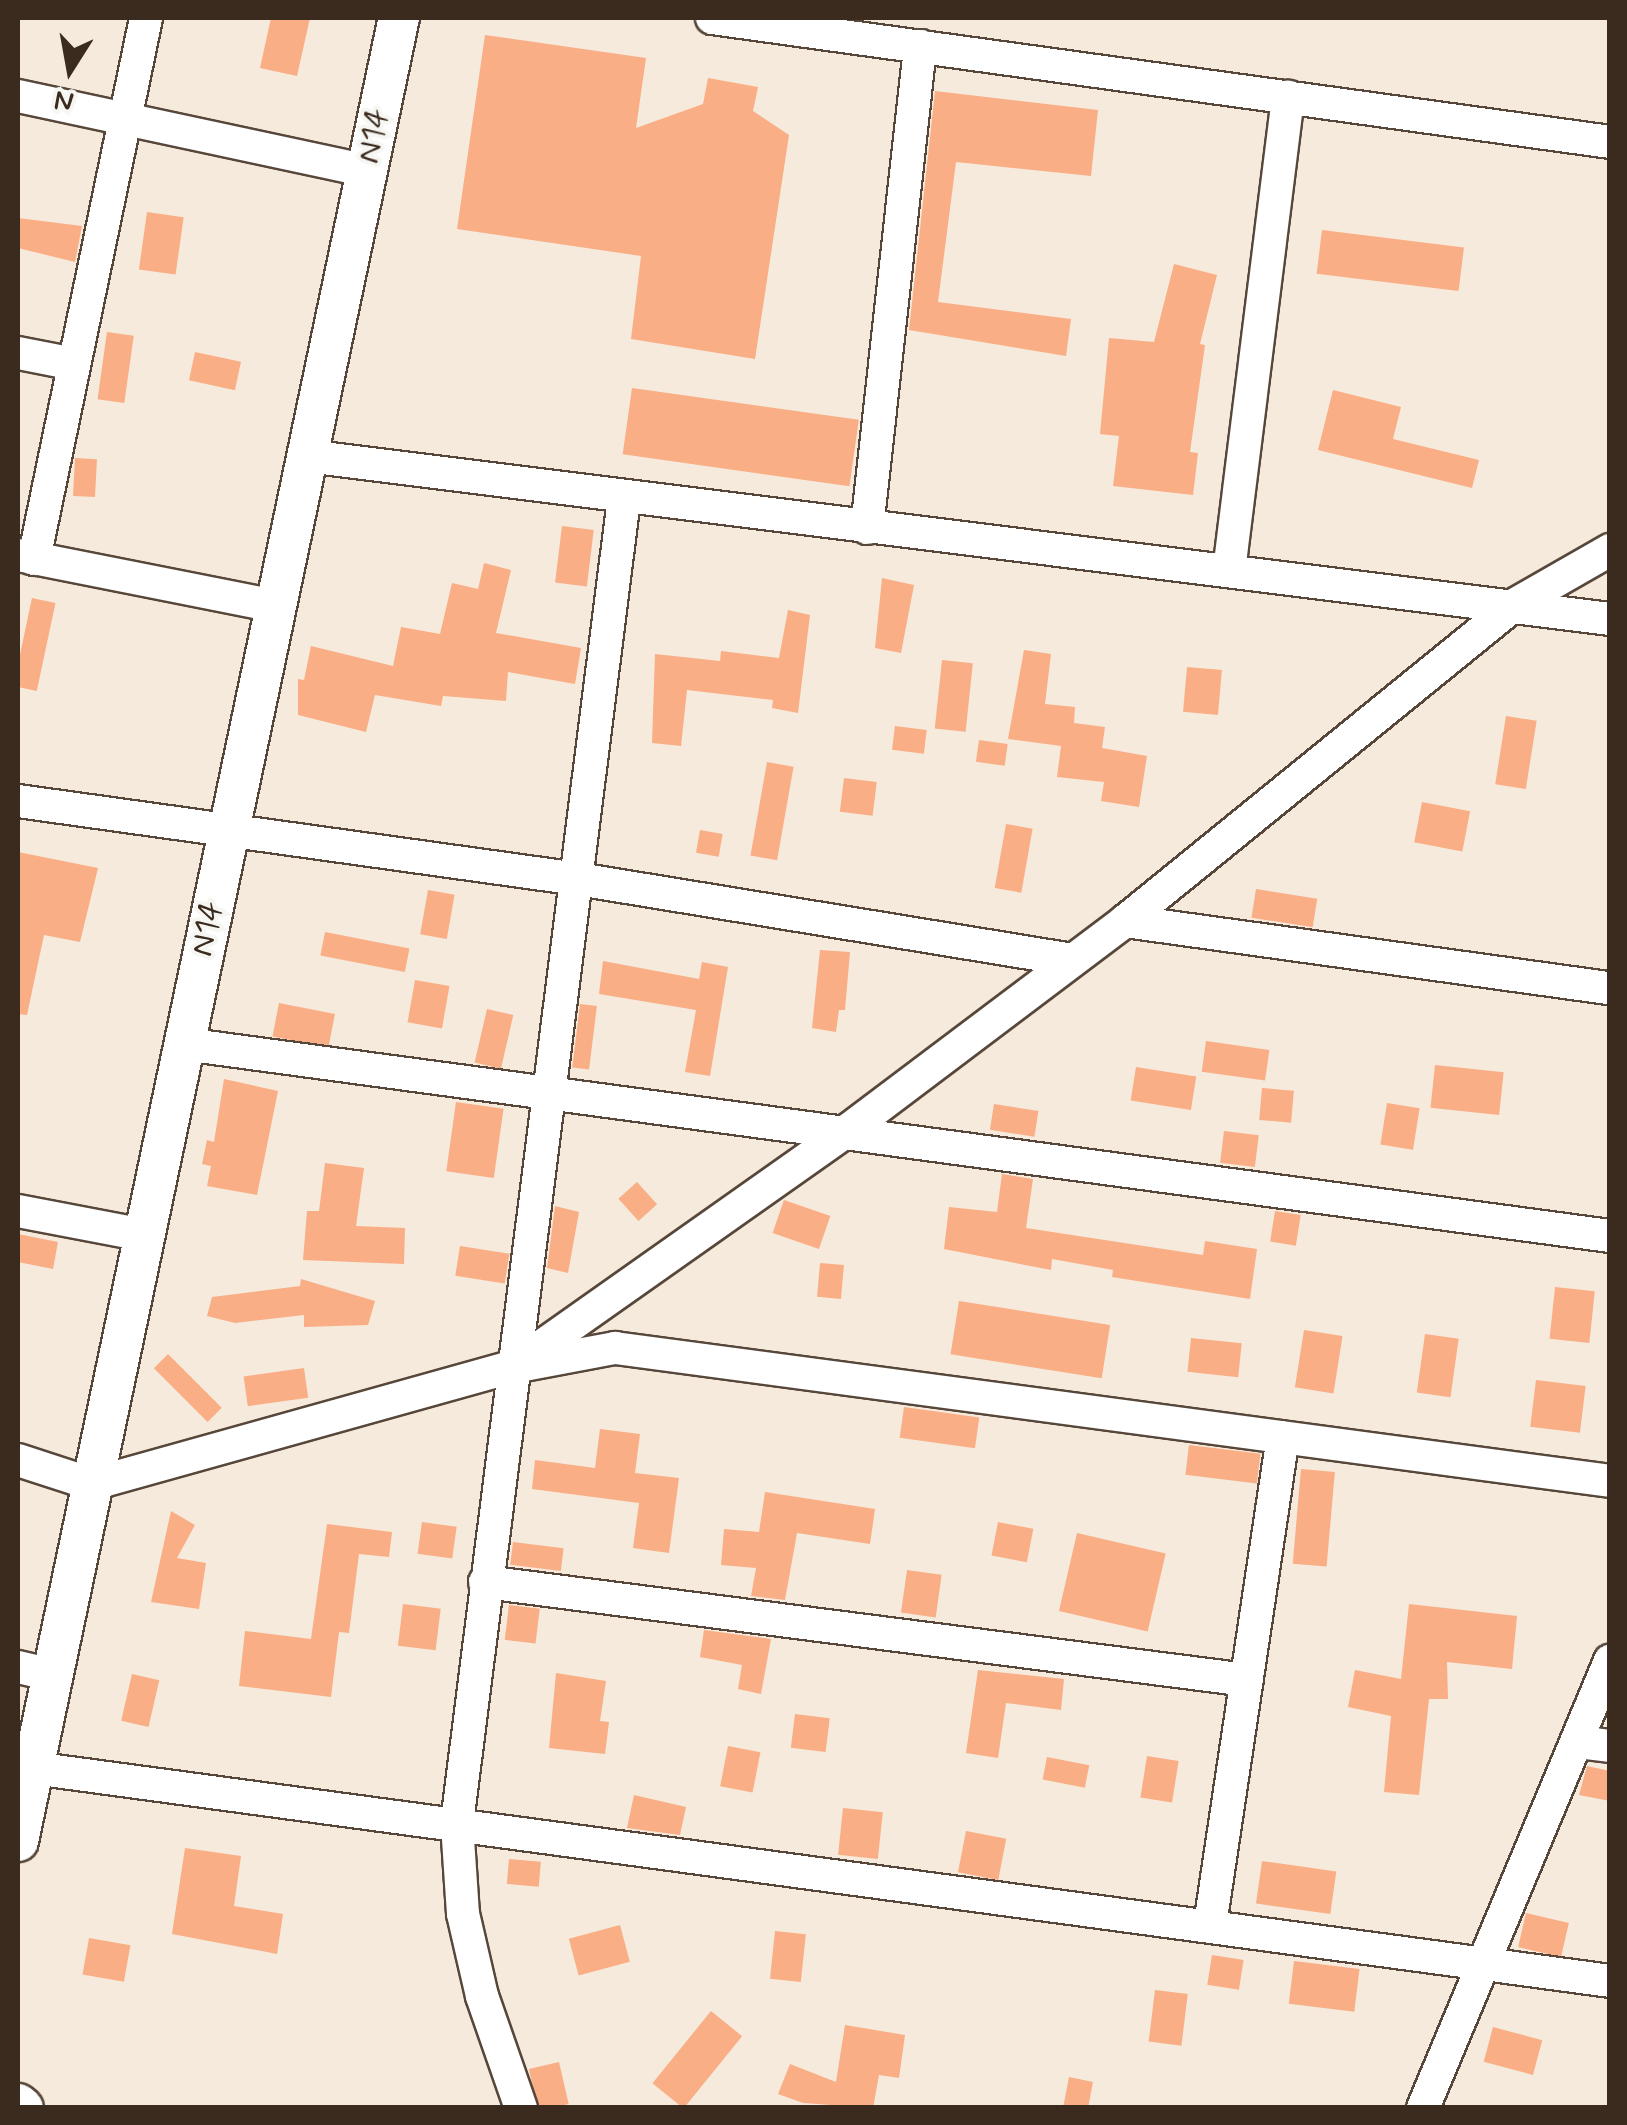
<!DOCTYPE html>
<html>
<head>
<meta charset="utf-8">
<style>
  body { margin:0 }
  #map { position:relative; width:1627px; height:2125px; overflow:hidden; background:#f5eadb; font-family:Mynerve,sans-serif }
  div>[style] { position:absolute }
  .building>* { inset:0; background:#faae86; transform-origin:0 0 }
  .roads { filter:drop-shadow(2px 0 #57473a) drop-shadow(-2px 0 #57473a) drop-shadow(0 2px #57473a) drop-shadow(0 -2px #57473a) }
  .minor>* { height:32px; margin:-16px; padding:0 16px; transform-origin:16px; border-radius:16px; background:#fff }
  .major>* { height:40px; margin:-20px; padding:0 20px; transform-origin:20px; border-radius:20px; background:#fff }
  span { translate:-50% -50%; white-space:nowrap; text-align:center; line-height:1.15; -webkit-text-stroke:8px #f6f6f2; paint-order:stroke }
  .street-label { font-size:32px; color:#3b2a1e }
  .frame { position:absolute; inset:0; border:20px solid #3b2a1e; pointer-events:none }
  .north { position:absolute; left:20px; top:20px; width:100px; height:100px; -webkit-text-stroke:8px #f6f6f2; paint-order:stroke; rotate:191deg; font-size:28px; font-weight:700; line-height:40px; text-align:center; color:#3b2a1e }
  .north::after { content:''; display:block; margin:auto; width:35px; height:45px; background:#3b2a1e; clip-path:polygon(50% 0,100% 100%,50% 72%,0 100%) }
</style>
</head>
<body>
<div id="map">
  <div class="building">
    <div style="clip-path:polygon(271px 18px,310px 18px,297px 76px,260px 68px)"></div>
    <div style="clip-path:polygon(485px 35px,646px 58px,636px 128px,703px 104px,708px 78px,758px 87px,753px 111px,789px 135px,755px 359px,631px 339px,641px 256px,457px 229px)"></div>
    <div style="clip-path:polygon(935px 91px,1098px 110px,1091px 176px,956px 162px,938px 302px,1071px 319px,1066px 356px,909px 330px)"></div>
    <div style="left:147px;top:212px;width:37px;height:58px;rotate:8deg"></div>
    <div style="clip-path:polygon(18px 218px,82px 226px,75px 262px,18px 248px)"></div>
    <div style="left:1322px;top:230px;width:143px;height:44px;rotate:7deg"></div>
    <div style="clip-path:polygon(1174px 264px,1217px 275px,1200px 344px,1205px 345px,1190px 452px,1198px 453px,1193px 495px,1113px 486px,1119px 436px,1100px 434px,1109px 338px,1154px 342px)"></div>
    <div style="left:107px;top:332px;width:27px;height:68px;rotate:8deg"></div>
    <div style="left:195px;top:352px;width:47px;height:29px;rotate:12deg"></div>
    <div style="left:632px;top:388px;width:229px;height:67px;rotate:8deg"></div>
    <div style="clip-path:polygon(1333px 390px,1401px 407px,1393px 439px,1479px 460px,1472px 488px,1318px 450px)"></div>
    <div style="left:75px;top:458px;width:22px;height:38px;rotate:3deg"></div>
    <div style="left:562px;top:526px;width:32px;height:57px;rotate:7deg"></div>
    <div style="clip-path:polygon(484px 563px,511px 570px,496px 633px,581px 648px,575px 684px,508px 672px,506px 701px,443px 696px,441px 706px,375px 695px,366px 732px,298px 715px,298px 679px,304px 680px,311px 646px,393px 666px,401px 627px,440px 634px,452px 583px,478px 589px)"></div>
    <div style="clip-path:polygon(882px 578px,914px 585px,901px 653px,875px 648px)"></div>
    <div style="left:32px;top:598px;width:24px;height:90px;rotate:12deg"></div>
    <div style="clip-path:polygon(788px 610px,810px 615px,798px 713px,772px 708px,773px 700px,687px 690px,681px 746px,652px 743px,655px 654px,720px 661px,721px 651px,779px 658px)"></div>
    <div style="clip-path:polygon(1024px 650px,1051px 654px,1045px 704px,1075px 707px,1074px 723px,1105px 727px,1102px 748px,1147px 756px,1139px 807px,1101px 801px,1104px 782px,1057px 777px,1061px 746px,1008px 739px)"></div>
    <div style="left:942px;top:660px;width:31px;height:69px;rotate:6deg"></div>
    <div style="left:1187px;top:667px;width:35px;height:45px;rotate:5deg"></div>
    <div style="left:1506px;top:716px;width:31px;height:69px;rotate:9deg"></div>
    <div style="left:895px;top:726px;width:32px;height:24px;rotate:7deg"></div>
    <div style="left:979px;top:740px;width:29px;height:22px;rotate:8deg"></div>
    <div style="left:767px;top:762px;width:27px;height:95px;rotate:10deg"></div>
    <div style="left:844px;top:778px;width:33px;height:34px;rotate:7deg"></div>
    <div style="left:1422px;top:802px;width:49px;height:41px;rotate:11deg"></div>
    <div style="left:1006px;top:824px;width:27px;height:65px;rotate:10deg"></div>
    <div style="left:700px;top:830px;width:23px;height:23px;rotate:10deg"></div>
    <div style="clip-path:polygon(18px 852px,98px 868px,80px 942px,44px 935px,27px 1015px,18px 1014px)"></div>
    <div style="left:1256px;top:889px;width:62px;height:29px;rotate:9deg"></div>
    <div style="left:428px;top:890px;width:27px;height:45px;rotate:10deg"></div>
    <div style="left:325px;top:932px;width:86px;height:24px;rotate:11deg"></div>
    <div style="clip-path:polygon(820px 950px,850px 952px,845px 1010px,839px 1010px,836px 1032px,812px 1028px)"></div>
    <div style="clip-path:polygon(603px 961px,699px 979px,702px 962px,728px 967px,710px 1076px,685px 1072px,696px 1010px,599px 994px)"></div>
    <div style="left:415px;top:980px;width:35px;height:43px;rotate:10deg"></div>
    <div style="left:279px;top:1003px;width:57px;height:34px;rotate:11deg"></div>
    <div style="left:580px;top:1004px;width:17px;height:64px;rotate:7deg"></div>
    <div style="left:487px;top:1009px;width:27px;height:55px;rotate:13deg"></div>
    <div style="left:1206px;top:1041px;width:64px;height:31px;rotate:8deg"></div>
    <div style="left:1435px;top:1065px;width:69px;height:43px;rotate:6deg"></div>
    <div style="left:1136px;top:1067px;width:61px;height:34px;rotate:9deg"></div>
    <div style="clip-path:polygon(224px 1079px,278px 1091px,257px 1195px,207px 1186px,211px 1166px,202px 1164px,207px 1140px,214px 1142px)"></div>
    <div style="left:1262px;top:1088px;width:32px;height:32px;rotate:5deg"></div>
    <div style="left:456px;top:1102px;width:48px;height:70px;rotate:8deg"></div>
    <div style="left:1387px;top:1103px;width:33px;height:42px;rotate:9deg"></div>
    <div style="left:994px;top:1104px;width:45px;height:26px;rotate:9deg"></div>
    <div style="left:1224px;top:1131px;width:35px;height:32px;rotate:7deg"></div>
    <div style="clip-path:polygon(325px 1163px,364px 1168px,356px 1226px,405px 1228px,404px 1264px,303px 1260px,307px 1211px,319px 1211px)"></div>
    <div style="clip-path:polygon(1002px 1174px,1033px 1179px,1026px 1228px,1203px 1255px,1205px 1241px,1257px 1249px,1250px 1299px,1112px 1277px,1113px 1270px,1052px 1259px,1051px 1270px,944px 1249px,949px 1207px,997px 1212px)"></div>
    <div style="left:637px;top:1182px;width:30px;height:25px;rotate:48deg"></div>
    <div style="left:784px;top:1200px;width:49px;height:35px;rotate:19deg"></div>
    <div style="clip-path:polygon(555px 1206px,579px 1212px,568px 1273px,547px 1268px)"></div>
    <div style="left:1275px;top:1211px;width:26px;height:31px;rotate:9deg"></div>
    <div style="clip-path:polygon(18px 1234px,58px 1242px,53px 1269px,18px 1262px)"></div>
    <div style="left:460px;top:1246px;width:50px;height:30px;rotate:9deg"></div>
    <div style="left:820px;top:1263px;width:24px;height:34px;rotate:5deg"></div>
    <div style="clip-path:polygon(301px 1279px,375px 1301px,368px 1325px,304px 1327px,304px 1315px,235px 1323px,207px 1316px,212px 1297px,300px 1286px)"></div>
    <div style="left:1555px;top:1287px;width:40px;height:52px;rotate:6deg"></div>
    <div style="left:959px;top:1301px;width:153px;height:54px;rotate:9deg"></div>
    <div style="left:1304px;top:1330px;width:39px;height:58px;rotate:9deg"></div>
    <div style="left:1425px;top:1334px;width:34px;height:59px;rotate:8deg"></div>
    <div style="left:1191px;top:1338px;width:51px;height:34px;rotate:6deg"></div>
    <div style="left:168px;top:1354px;width:76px;height:20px;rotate:45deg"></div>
    <div style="left:304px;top:1368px;width:30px;height:61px;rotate:82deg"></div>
    <div style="left:1536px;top:1380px;width:50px;height:47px;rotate:7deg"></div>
    <div style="left:904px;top:1407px;width:76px;height:31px;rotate:8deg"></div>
    <div style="clip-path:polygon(600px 1429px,640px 1434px,635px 1473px,679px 1478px,669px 1553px,633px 1548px,639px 1503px,532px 1489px,535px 1460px,595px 1468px)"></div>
    <div style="left:1189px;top:1445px;width:72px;height:30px;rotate:7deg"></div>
    <div style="left:1301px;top:1469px;width:34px;height:95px;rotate:5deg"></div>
    <div style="clip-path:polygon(765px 1492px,875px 1509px,870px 1544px,797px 1533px,785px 1600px,751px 1596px,756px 1568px,721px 1565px,724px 1529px,759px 1532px)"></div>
    <div style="clip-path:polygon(171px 1511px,195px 1525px,177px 1558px,206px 1563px,199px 1609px,151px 1602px)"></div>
    <div style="left:422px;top:1522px;width:35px;height:32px;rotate:8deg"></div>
    <div style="left:998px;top:1522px;width:36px;height:34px;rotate:11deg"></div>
    <div style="clip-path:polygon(327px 1524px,392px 1532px,389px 1557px,359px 1554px,349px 1633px,339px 1632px,331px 1697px,239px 1686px,245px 1631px,311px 1639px)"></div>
    <div style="left:1077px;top:1533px;width:91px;height:80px;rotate:13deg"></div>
    <div style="left:513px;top:1542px;width:51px;height:23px;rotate:7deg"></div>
    <div style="left:907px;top:1570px;width:35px;height:43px;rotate:8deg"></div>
    <div style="left:403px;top:1604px;width:38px;height:42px;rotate:7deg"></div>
    <div style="clip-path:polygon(1409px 1604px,1517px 1616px,1512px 1669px,1447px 1662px,1448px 1699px,1429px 1699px,1419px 1795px,1384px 1792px,1391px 1716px,1348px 1707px,1355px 1670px,1401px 1679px)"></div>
    <div style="left:509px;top:1605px;width:31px;height:35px;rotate:7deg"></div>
    <div style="clip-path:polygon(704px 1630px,771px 1639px,761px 1694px,738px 1689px,742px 1665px,700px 1657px)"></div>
    <div style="clip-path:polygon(978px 1670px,1064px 1679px,1061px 1710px,1006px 1703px,998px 1758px,966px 1753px)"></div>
    <div style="clip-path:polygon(556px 1673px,606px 1681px,600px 1721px,609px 1722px,605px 1754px,549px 1748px)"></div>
    <div style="left:132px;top:1674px;width:28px;height:48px;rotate:13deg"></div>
    <div style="left:795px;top:1714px;width:35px;height:34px;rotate:7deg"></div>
    <div style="left:728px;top:1746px;width:33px;height:41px;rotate:11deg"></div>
    <div style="left:1147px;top:1756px;width:32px;height:42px;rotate:9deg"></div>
    <div style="left:1047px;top:1757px;width:43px;height:23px;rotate:11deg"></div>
    <div style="clip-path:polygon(1587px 1766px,1610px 1771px,1610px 1801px,1579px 1795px)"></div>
    <div style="clip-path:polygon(634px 1795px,686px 1807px,680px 1835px,627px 1828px)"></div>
    <div style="left:843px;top:1808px;width:40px;height:47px;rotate:6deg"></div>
    <div style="left:966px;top:1831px;width:41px;height:42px;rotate:11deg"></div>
    <div style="clip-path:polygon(185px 1848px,241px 1856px,234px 1906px,283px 1914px,277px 1954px,172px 1934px)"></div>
    <div style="left:509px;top:1859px;width:32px;height:25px;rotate:5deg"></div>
    <div style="left:1262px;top:1861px;width:75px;height:43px;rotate:8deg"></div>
    <div style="left:1526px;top:1913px;width:44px;height:35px;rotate:13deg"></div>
    <div style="left:620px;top:1925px;width:38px;height:53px;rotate:75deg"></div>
    <div style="left:775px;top:1931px;width:31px;height:48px;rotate:6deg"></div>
    <div style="left:89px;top:1938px;width:42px;height:37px;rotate:10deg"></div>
    <div style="left:1212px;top:1955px;width:32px;height:30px;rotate:9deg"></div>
    <div style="left:1294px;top:1961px;width:66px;height:43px;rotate:7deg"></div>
    <div style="left:1155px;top:1990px;width:33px;height:52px;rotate:7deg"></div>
    <div style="left:711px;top:2011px;width:40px;height:93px;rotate:39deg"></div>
    <div style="clip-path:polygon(845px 2025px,905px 2035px,899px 2078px,879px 2075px,873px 2108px,803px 2103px,778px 2094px,790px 2064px,836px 2082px)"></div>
    <div style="left:1493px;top:2027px;width:51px;height:36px;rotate:15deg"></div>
    <div style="left:559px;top:2062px;width:43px;height:31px;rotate:77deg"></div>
    <div style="clip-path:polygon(1069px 2077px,1093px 2082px,1088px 2108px,1063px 2108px)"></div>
  </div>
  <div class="roads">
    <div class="minor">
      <div style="left:712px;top:18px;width:907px;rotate:7.86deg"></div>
      <div style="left:18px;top:96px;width:357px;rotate:12.1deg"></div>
      <div style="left:18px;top:353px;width:57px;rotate:11.1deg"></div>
      <div style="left:307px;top:456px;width:1313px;rotate:7.13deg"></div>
      <div style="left:867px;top:528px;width:485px;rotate:-83.7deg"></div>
      <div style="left:18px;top:555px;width:263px;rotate:11.2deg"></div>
      <div style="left:34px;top:559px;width:552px;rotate:-78.3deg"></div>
      <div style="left:1229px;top:571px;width:478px;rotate:-82.9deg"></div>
      <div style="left:18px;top:801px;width:565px;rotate:7.93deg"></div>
      <div style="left:578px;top:879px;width:496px;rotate:9.3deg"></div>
      <div style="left:1125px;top:921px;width:490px;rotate:7.9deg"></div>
      <div style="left:184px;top:1044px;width:1439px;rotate:7.67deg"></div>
      <div style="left:18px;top:1211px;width:128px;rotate:10.8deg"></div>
      <div style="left:524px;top:1365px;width:93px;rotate:-10.6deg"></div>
      <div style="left:615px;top:1348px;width:1004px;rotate:7.61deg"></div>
      <div style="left:18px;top:1460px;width:78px;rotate:18deg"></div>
      <div style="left:92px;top:1484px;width:436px;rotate:-15.6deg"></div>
      <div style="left:512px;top:1367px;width:411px;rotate:-35.2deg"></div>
      <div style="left:848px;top:1130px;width:347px;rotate:-37deg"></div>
      <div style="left:1125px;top:921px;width:501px;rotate:-39.09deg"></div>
      <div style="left:1514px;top:605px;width:111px;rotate:-29.8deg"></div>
      <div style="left:485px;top:1582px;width:768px;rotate:7.33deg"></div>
      <div style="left:18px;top:1667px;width:35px;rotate:13deg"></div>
      <div style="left:1578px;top:1742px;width:32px;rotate:7deg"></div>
      <div style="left:33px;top:1768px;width:1591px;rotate:7.69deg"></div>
      <div style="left:1210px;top:1925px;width:493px;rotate:-81.5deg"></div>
      <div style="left:521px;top:2108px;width:119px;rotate:-109.2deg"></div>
      <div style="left:482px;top:1996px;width:84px;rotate:-103deg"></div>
      <div style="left:463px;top:1914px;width:91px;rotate:-93.8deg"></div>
      <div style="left:457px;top:1823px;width:1334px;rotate:-82.81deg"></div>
      <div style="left:1423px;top:2108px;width:485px;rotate:-67.3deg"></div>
    </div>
    <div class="major">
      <div style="left:18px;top:1841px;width:1862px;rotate:-78.2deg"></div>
      <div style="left:18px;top:2104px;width:6px;rotate:39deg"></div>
    </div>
  </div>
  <div class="street-label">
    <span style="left:374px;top:136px;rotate:-78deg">N14</span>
    <span style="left:208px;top:929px;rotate:-78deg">N14</span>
  </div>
  <div class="frame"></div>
  <div class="north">N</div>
</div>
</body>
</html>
